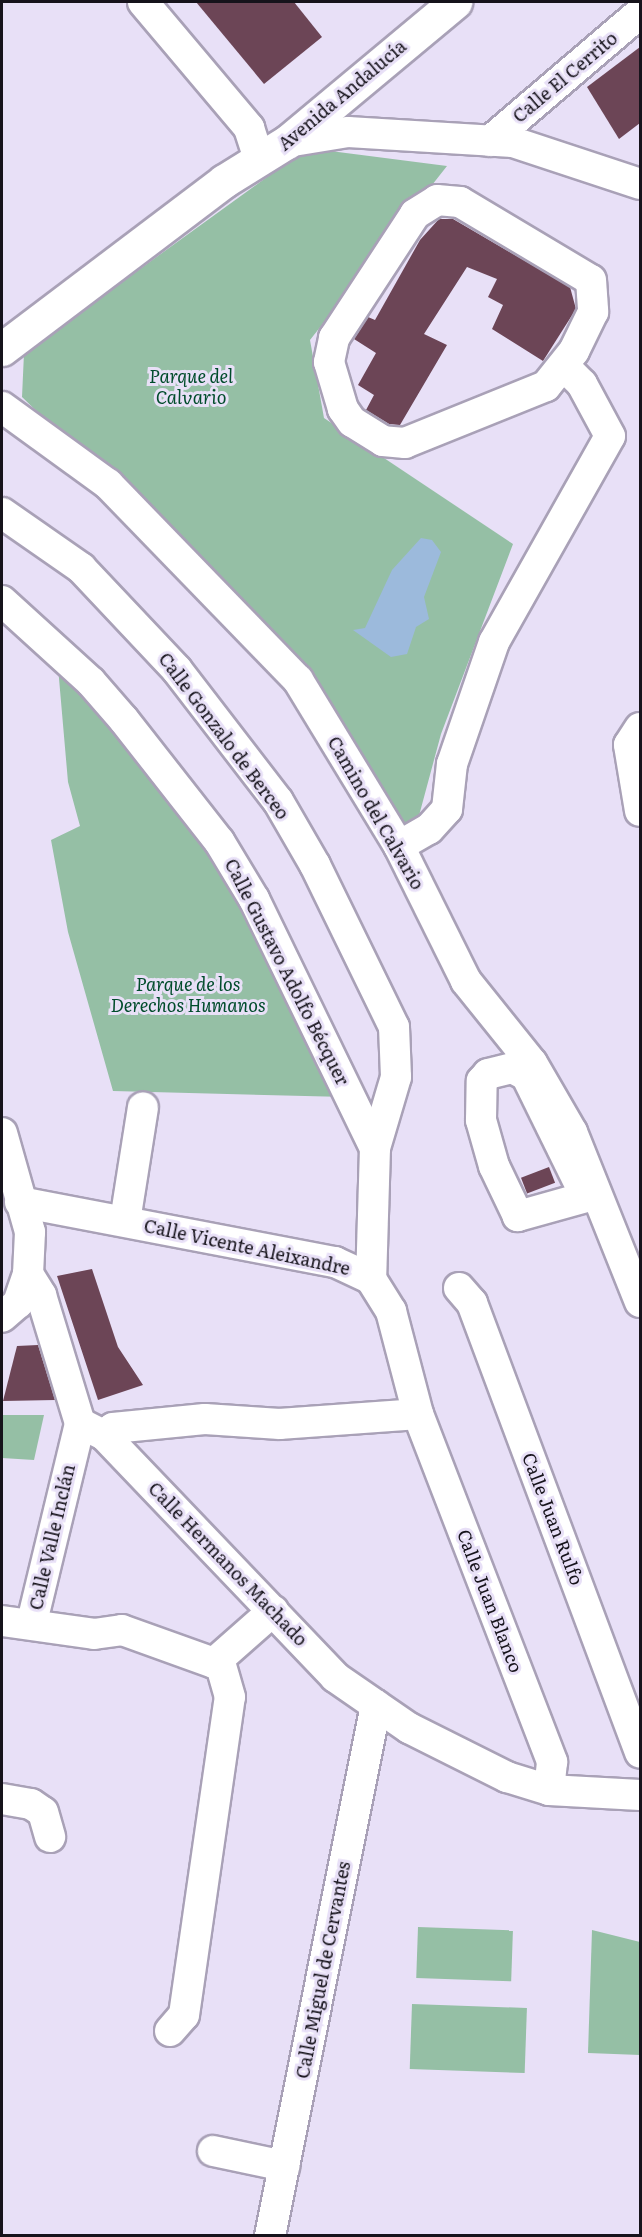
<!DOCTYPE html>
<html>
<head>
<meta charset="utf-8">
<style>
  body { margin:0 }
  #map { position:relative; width:642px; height:2237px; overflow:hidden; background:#e8e0f7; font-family:Literata,serif }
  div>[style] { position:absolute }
  .green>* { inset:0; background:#95bfa5; transform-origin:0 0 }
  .water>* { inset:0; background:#9cbadc }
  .building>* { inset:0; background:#6c4556; transform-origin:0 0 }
  .roads { filter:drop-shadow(2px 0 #a9a1b7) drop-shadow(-2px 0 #a9a1b7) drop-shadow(0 2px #a9a1b7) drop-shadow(0 -2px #a9a1b7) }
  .minor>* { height:30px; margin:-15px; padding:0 15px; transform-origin:15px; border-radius:15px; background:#fff }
  .major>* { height:33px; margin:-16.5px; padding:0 16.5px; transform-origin:16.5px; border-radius:16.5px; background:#fff }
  span { translate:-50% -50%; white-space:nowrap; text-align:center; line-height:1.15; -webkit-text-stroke:6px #e8e0f7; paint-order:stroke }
  .street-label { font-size:18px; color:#16131b }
  .park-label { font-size:18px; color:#004c2b; font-style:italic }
  .frame { position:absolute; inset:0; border:3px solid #16131b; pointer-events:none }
</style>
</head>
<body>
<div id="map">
  <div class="green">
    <div style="clip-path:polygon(307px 148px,447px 166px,310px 340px,324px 418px,513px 544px,441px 734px,413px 838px,299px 665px,22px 397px,24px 353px)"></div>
    <div style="clip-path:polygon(58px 667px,179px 800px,259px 917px,346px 1097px,113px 1091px,68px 932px,51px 840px,80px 826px,68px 782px)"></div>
    <div style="clip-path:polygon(2px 1415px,44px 1415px,34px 1460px,2px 1458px)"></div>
    <div style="left:418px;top:1927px;width:95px;height:51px;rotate:2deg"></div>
    <div style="clip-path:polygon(592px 1930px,640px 1942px,640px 2055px,588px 2053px)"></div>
    <div style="left:412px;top:2004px;width:115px;height:65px;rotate:2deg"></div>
  </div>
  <div class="water">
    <div style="clip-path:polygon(421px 538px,432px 540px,441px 552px,424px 597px,429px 619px,416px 627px,407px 654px,391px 657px,353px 630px,365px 628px,392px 570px)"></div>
  </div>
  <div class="building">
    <div style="clip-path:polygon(196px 2px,294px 2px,322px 37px,264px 84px)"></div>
    <div style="clip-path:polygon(640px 47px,640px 123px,619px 139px,587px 87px)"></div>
    <div style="clip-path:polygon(439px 219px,453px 219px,570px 287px,576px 309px,543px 361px,492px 329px,503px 305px,488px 297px,497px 279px,467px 267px,424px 334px,447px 345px,400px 425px,389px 424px,366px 410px,374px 395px,358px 385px,376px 353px,354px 339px,368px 317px,375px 320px,420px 240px)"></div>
    <div style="left:549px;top:1167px;width:17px;height:30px;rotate:69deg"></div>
    <div style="clip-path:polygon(92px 1269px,118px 1347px,143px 1385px,98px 1400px,57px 1276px)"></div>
    <div style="clip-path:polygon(38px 1345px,55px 1400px,3px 1401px,17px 1346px)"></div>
  </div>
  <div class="roads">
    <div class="minor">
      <div style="left:143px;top:2px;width:165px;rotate:49.9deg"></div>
      <div style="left:249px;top:128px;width:20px;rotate:72deg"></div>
      <div style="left:490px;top:141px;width:197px;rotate:-40.5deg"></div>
      <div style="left:287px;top:142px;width:62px;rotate:-9.3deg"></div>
      <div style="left:348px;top:132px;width:165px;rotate:3.5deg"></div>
      <div style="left:513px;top:142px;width:134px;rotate:18.3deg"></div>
      <div style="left:437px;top:200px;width:23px;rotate:5deg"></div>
      <div style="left:460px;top:202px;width:152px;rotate:30.8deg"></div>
      <div style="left:591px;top:280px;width:32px;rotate:86deg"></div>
      <div style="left:593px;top:312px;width:43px;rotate:116deg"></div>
      <div style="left:574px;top:351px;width:45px;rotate:128.7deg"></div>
      <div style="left:546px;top:386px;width:152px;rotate:158deg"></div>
      <div style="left:405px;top:443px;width:22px;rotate:-175deg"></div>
      <div style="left:383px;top:441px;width:36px;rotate:-148deg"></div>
      <div style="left:352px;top:422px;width:16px;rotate:-125deg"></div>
      <div style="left:343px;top:409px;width:49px;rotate:-106.6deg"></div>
      <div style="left:329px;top:362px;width:25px;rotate:-78deg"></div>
      <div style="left:334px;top:338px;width:148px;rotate:-56.8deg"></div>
      <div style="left:415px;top:214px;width:26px;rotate:-32deg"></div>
      <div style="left:2px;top:407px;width:131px;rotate:36deg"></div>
      <div style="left:108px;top:484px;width:273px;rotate:45.9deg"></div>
      <div style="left:298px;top:680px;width:194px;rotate:58.7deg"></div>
      <div style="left:399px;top:846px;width:151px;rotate:63.6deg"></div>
      <div style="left:466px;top:981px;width:105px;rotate:51.2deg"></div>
      <div style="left:532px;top:1063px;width:80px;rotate:59.9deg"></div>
      <div style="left:572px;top:1132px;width:183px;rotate:68.2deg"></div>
      <div style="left:2px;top:513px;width:96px;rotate:34.8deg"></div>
      <div style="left:81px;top:568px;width:140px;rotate:46.7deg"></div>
      <div style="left:177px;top:670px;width:165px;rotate:52.4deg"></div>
      <div style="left:278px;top:801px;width:74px;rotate:60deg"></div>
      <div style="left:315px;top:865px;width:180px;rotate:64deg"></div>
      <div style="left:394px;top:1027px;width:50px;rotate:87.7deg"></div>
      <div style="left:396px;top:1077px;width:74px;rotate:106.5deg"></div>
      <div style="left:2px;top:601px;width:120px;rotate:42.3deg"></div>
      <div style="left:91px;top:682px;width:50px;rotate:49deg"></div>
      <div style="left:124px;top:720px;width:154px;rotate:51.9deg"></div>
      <div style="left:219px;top:841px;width:68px;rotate:58.9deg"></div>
      <div style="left:254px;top:899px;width:277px;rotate:64.1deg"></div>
      <div style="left:375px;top:1148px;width:131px;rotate:91.7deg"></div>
      <div style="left:640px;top:728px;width:20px;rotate:123deg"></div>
      <div style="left:629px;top:745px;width:67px;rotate:80.5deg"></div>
      <div style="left:399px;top:846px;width:34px;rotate:-30deg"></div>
      <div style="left:429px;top:829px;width:27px;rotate:-48deg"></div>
      <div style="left:447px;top:809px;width:45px;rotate:-83.7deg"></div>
      <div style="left:452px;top:764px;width:129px;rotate:-71deg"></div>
      <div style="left:494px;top:642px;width:236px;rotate:-60.6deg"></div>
      <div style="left:610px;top:436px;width:59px;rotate:-118.3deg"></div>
      <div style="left:582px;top:384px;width:25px;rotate:-135deg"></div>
      <div style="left:512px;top:1068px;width:16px;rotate:27deg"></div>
      <div style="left:526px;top:1075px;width:136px;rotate:63.8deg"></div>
      <div style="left:586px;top:1197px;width:71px;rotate:164.4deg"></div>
      <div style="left:518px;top:1216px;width:55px;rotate:-115.6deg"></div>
      <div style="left:494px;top:1166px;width:48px;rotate:-105.8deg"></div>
      <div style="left:481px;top:1120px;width:39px;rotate:-89deg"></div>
      <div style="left:482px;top:1081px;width:9px;rotate:-49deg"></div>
      <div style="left:488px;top:1074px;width:25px;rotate:-14deg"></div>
      <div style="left:2px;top:1133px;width:103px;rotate:74.2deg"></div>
      <div style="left:30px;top:1232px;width:42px;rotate:92.7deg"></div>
      <div style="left:28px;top:1274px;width:31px;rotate:109deg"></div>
      <div style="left:18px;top:1303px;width:21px;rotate:139deg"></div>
      <div style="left:20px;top:1202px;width:321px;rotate:10.8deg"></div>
      <div style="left:335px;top:1262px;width:40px;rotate:25deg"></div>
      <div style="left:371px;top:1279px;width:38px;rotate:58deg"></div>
      <div style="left:391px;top:1311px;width:106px;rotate:75.3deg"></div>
      <div style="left:418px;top:1414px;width:373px;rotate:68.9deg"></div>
      <div style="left:552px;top:1762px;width:28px;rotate:96deg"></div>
      <div style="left:125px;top:1221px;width:115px;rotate:-81deg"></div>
      <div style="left:28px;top:1274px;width:25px;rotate:58deg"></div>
      <div style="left:41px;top:1295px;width:134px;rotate:73.1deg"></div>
      <div style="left:459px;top:1288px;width:20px;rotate:49deg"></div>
      <div style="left:472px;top:1303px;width:480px;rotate:69.5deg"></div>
      <div style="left:80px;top:1423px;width:27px;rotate:27deg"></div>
      <div style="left:104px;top:1435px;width:335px;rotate:46.3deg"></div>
      <div style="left:335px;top:1677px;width:90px;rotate:34.6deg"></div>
      <div style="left:409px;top:1728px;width:110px;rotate:26.6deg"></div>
      <div style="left:507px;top:1777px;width:44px;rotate:17.2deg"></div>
      <div style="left:549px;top:1790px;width:91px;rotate:3.1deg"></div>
      <div style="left:104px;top:1435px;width:11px;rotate:-38deg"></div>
      <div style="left:113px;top:1428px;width:92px;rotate:-5.6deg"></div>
      <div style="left:205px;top:1419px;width:75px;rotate:3.8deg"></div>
      <div style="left:280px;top:1424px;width:138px;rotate:-4.1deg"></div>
      <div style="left:2px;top:1621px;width:93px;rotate:8deg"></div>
      <div style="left:94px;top:1634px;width:28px;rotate:-8deg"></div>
      <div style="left:122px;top:1630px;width:98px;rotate:19.7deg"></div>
      <div style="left:214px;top:1663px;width:79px;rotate:-41.4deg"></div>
      <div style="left:32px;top:1622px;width:205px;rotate:-76.4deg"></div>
      <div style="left:2px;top:1799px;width:29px;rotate:10deg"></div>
      <div style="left:31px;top:1804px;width:14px;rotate:34deg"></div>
      <div style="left:43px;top:1812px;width:26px;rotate:74deg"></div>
      <div style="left:170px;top:2031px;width:21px;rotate:-49deg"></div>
      <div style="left:184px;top:2015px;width:321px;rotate:-81.8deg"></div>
      <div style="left:230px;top:1697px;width:35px;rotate:-106deg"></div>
      <div style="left:213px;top:2151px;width:73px;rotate:11.9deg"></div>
      <div style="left:270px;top:2236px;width:541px;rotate:-78.71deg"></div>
    </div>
    <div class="major">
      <div style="left:2px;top:349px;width:278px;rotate:-37.1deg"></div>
      <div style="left:224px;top:181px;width:74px;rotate:-31.8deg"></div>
      <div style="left:287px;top:142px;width:219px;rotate:-39.8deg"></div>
    </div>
  </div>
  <div class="street-label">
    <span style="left:565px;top:77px;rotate:-40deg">Calle El Cerrito</span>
    <span style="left:342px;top:95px;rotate:-40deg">Avenida Andalucía</span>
    <span style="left:224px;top:736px;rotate:53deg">Calle Gonzalo de Berceo</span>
    <span style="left:376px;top:813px;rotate:60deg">Camino del Calvario</span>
    <span style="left:287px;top:972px;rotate:63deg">Calle Gustavo Adolfo Bécquer</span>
    <span style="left:247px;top:1247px;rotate:12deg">Calle Vicente Aleixandre</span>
    <span style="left:553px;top:1519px;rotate:69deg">Calle Juan Rulfo</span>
    <span style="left:52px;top:1537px;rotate:-77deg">Calle Valle Inclán</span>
    <span style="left:228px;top:1564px;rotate:46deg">Calle Hermanos Machado</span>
    <span style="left:490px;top:1601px;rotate:69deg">Calle Juan Blanco</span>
    <span style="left:323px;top:1970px;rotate:-79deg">Calle Miguel de Cervantes</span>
  </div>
  <div class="park-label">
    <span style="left:191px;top:387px">Parque del<br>Calvario</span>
    <span style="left:188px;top:995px">Parque de los<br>Derechos Humanos</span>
  </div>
  <div class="frame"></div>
</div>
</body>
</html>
